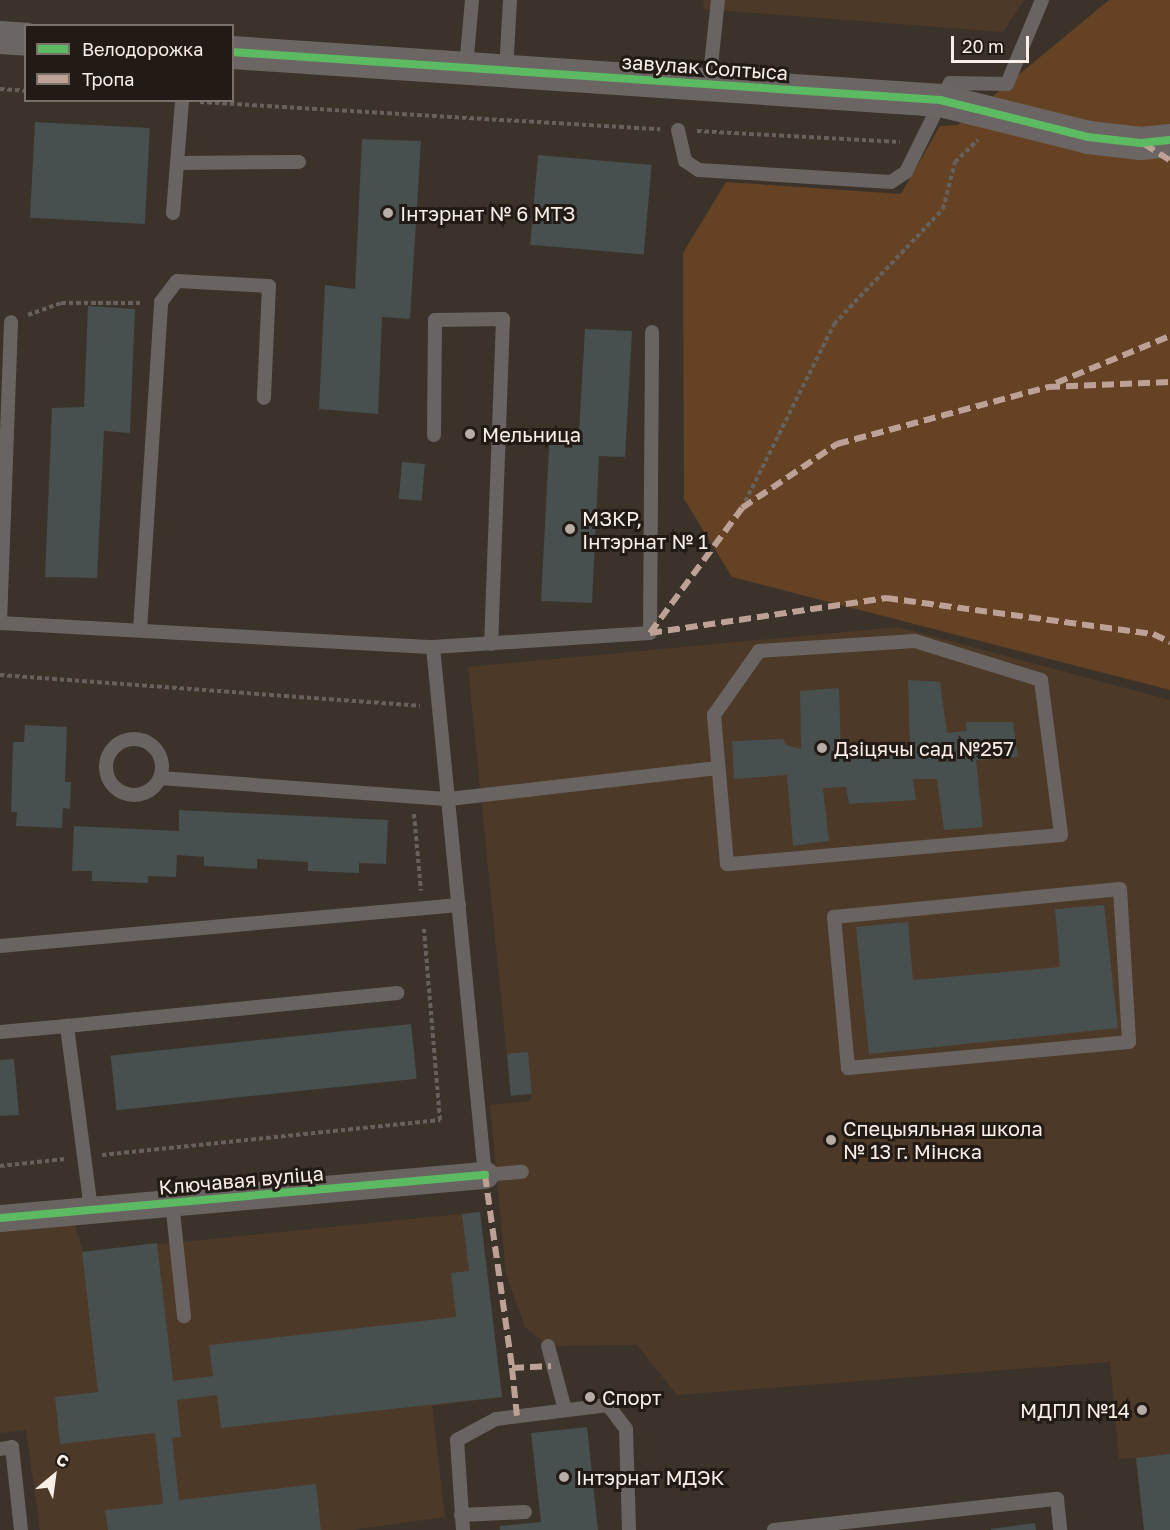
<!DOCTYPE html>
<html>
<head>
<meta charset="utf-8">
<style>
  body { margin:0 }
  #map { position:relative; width:1170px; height:1530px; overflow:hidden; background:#3b322a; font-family:"Golos Text",sans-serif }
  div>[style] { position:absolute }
  .built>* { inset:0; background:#4d3927 }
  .green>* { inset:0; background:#654223 }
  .building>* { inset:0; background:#474f4f; transform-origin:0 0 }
  .path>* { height:4px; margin-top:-2px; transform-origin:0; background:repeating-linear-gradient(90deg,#66615c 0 4.5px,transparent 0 7.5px) }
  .lane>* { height:14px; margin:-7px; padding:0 7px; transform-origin:7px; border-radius:7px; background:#696461 }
  .lane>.ring { margin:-7px; padding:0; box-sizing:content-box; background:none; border:14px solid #696461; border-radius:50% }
  .street>* { height:27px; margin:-13.5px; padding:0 13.5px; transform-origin:13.5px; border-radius:13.5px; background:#696461 }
  .secondary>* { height:33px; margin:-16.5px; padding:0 16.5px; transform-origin:16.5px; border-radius:16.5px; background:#6b6663 }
  .quiet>* { height:6px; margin-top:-3px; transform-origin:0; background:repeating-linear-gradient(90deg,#bda197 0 12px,transparent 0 18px) }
  .cycleway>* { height:8px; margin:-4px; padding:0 4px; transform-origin:4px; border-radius:4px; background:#5cba63 }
  .dots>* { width:16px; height:16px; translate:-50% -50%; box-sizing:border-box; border:3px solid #221b15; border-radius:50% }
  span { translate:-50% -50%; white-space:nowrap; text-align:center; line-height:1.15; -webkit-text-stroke:6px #221b15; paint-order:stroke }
  .street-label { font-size:20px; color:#faefe7 }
  .poi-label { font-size:20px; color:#faefe7 }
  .left { translate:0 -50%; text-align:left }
  .right { translate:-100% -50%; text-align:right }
  .legend { position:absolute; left:24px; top:24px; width:210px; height:78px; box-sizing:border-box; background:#221b15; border:2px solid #787069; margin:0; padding:8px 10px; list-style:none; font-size:18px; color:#faefe7 }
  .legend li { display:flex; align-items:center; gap:12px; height:30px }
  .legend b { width:30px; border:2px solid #787069 }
  .north { position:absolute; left:24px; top:1446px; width:60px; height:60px; -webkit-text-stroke:4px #221b15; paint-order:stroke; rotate:29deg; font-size:16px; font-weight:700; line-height:24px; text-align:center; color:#faefe7 }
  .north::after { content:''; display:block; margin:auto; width:21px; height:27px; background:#faefe7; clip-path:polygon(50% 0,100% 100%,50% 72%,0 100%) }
  .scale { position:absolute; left:951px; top:36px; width:78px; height:27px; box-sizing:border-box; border:3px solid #faefe7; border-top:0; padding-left:8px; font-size:18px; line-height:21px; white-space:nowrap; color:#faefe7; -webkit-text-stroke:4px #221b15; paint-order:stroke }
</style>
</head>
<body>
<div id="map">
  <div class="built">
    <div style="clip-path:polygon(704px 0,1024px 0,1003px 32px,703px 9px)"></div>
    <div style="clip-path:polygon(898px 627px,1170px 700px,1170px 1530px,1144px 1530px,1136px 1458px,1119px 1459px,1110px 1362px,677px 1395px,637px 1345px,548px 1346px,525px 1327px,506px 1275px,490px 1105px,530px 1101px,532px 1094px,511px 1096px,468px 667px)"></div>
    <div style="clip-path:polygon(480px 1212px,502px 1397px,432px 1406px,445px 1517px,351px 1530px,40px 1530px,26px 1430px,0 1433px,0 1229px,74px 1222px,83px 1252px)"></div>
  </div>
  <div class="green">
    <div style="clip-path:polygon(1109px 0,1170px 0,1170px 690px,732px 577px,684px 499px,683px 253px,726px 182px,901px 194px,940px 126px,958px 125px)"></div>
  </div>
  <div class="building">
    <div style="left:35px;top:122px;width:115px;height:96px;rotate:3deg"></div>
    <div style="clip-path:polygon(362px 139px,421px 141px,410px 319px,382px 317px,378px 414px,319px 409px,325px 285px,355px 289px)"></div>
    <div style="left:538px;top:155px;width:114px;height:90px;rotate:5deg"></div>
    <div style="clip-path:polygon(88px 306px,135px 309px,130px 433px,104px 431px,97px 578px,45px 577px,52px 408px,84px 407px)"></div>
    <div style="clip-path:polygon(585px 329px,632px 331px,625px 457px,599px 456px,592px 603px,541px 601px,550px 429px,579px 432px)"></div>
    <div style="left:402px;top:462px;width:23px;height:37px;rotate:5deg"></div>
    <div style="clip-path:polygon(908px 680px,940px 682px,947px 733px,967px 731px,966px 722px,1013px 722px,1018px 757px,976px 760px,983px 827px,944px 830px,937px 779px,913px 779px,916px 800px,849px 804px,846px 787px,823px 788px,829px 841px,793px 846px,787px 775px,734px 779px,732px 741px,783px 739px,786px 745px,801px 749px,800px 691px,839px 688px,841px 758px,910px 750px)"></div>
    <div style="clip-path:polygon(25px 725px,67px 727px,65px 782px,71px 782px,70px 809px,63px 808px,62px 828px,16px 826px,17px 812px,11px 812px,13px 742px,24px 742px)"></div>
    <div style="clip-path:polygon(179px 810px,388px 820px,386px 864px,359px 863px,359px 873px,308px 871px,308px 862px,257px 859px,257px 869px,204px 866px,204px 857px,177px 855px,176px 877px,148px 876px,148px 883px,92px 881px,92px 871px,72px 871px,74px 826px,179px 831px)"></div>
    <div style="clip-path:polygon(1104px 905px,1118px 1028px,869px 1054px,856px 927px,908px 922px,913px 980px,1060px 967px,1055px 909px)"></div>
    <div style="left:411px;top:1024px;width:55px;height:302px;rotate:84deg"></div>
    <div style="left:528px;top:1052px;width:42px;height:21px;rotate:85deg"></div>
    <div style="clip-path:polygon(14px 1059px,19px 1115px,0 1116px,0 1060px)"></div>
    <div style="clip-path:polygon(480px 1212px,502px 1397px,221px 1428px,217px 1395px,177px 1400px,181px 1437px,172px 1438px,179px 1500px,316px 1484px,321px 1530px,108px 1530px,105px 1510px,163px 1504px,155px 1433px,60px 1444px,55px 1397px,98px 1392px,82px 1252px,157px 1243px,173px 1381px,213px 1376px,209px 1345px,456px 1317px,451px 1273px,469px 1271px,462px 1214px)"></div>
    <div style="clip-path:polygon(587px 1427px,598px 1530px,500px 1530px,500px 1526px,541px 1522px,531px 1433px)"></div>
    <div style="clip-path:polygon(1170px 1454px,1170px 1530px,1144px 1530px,1136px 1458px)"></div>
    <div style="clip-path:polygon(1035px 1523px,1036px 1530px,991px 1530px,991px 1529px)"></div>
  </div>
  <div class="path">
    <div style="left:0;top:89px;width:26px;rotate:4deg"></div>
    <div style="left:200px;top:102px;width:461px;rotate:3.4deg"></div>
    <div style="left:697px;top:131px;width:203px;rotate:3.1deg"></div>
    <div style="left:28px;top:315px;width:35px;rotate:-20deg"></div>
    <div style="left:61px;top:303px;width:80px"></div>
    <div style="left:742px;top:508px;width:206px;rotate:-63.4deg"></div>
    <div style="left:834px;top:324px;width:158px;rotate:-46.5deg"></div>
    <div style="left:943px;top:209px;width:49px;rotate:-75.7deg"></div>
    <div style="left:955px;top:162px;width:32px;rotate:-44deg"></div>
    <div style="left:0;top:675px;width:421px;rotate:4.2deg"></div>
    <div style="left:414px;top:814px;width:77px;rotate:84.8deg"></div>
    <div style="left:102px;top:1155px;width:340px;rotate:-5.9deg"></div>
    <div style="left:440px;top:1120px;width:193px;rotate:-94.8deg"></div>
    <div style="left:0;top:1166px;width:65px;rotate:-6.1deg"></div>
  </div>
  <div class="lane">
    <div style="left:466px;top:67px;width:67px;rotate:-84.9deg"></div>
    <div style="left:506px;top:70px;width:70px;rotate:-86.7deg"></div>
    <div style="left:709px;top:84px;width:84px;rotate:-83.9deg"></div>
    <div style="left:678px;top:130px;width:32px;rotate:77deg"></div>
    <div style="left:685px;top:161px;width:17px;rotate:33deg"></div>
    <div style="left:699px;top:170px;width:192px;rotate:3.6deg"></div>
    <div style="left:891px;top:182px;width:18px;rotate:-34deg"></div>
    <div style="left:906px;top:172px;width:99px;rotate:-63.7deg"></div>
    <div style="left:950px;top:83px;width:57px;rotate:1deg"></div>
    <div style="left:1007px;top:84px;width:91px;rotate:-67.4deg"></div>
    <div style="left:177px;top:163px;width:122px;rotate:-0.5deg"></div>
    <div style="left:173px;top:213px;width:113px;rotate:-85.4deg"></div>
    <div style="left:434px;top:435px;width:115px;rotate:-89.5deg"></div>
    <div style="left:435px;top:320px;width:68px;rotate:-0.8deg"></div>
    <div style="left:503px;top:319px;width:325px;rotate:92.1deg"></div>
    <div style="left:0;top:623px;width:434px;rotate:3.2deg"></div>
    <div style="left:433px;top:647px;width:531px;rotate:84.38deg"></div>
    <div style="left:485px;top:1175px;width:37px;rotate:-5deg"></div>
    <div style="left:0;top:623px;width:301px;rotate:-87.9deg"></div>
    <div style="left:140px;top:630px;width:329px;rotate:-86.3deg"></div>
    <div style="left:161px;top:302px;width:26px;rotate:-53deg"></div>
    <div style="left:177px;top:281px;width:92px;rotate:3.1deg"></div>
    <div style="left:269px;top:286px;width:112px;rotate:92.6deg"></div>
    <div style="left:915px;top:641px;width:132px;rotate:17.2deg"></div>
    <div style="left:1041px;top:680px;width:156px;rotate:82.6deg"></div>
    <div style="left:1061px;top:835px;width:335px;rotate:175deg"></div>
    <div style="left:727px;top:864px;width:150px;rotate:-95deg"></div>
    <div style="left:714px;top:715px;width:78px;rotate:-54.9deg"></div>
    <div style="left:759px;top:651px;width:156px;rotate:-3.7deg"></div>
    <div style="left:433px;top:647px;width:217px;rotate:-3.7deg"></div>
    <div style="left:650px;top:633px;width:301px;rotate:-89.6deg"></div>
    <div class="ring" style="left:106px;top:739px;width:42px;height:42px"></div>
    <div style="left:160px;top:778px;width:290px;rotate:4.2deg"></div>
    <div style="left:449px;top:799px;width:270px;rotate:-6.6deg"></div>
    <div style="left:1120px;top:889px;width:153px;rotate:86.6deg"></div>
    <div style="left:1129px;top:1042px;width:282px;rotate:174.7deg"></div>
    <div style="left:848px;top:1068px;width:152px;rotate:-95.3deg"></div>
    <div style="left:834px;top:917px;width:287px;rotate:-5.6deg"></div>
    <div style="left:0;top:946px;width:461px;rotate:-5.1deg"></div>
    <div style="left:0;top:1032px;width:67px;rotate:-5.1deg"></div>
    <div style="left:172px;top:1202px;width:115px;rotate:84deg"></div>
    <div style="left:91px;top:1209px;width:185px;rotate:-97.5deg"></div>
    <div style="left:67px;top:1026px;width:332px;rotate:-5.7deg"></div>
    <div style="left:548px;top:1346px;width:66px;rotate:75.1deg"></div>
    <div style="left:0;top:1449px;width:12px;rotate:-9deg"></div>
    <div style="left:12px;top:1447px;width:83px;rotate:83.8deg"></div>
    <div style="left:461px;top:1515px;width:64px;rotate:-2.7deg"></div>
    <div style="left:463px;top:1530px;width:90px;rotate:-93.8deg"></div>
    <div style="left:457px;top:1440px;width:44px;rotate:-28.3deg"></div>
    <div style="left:496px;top:1419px;width:113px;rotate:-7.1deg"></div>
    <div style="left:608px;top:1405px;width:30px;rotate:53deg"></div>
    <div style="left:626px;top:1429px;width:101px;rotate:88.3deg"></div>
    <div style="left:774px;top:1530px;width:285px;rotate:-6.3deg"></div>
    <div style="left:1057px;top:1499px;width:31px;rotate:84deg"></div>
  </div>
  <div class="street">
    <div style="left:0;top:1218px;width:487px;rotate:-5.1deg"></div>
  </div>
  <div class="secondary">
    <div style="left:0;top:37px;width:26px;rotate:4deg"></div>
    <div style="left:232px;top:52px;width:710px;rotate:3.88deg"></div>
    <div style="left:940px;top:100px;width:153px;rotate:14deg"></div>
    <div style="left:1088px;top:137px;width:53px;rotate:6.5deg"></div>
    <div style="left:1141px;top:143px;width:29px;rotate:-6deg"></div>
  </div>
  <div class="quiet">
    <div style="left:1144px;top:144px;width:31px;rotate:32deg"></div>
    <div style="left:1056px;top:383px;width:123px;rotate:-22.4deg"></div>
    <div style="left:650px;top:633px;width:155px;rotate:-53.6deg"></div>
    <div style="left:742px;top:508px;width:115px;rotate:-34deg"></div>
    <div style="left:837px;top:444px;width:219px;rotate:-15.1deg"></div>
    <div style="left:1048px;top:387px;width:122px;rotate:-2.3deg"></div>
    <div style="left:650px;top:633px;width:239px;rotate:-8.4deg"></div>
    <div style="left:886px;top:598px;width:269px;rotate:7.7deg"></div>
    <div style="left:1153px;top:634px;width:19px;rotate:25deg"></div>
    <div style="left:485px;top:1175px;width:195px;rotate:82deg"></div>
    <div style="left:512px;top:1368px;width:39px;rotate:-3deg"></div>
    <div style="left:512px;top:1368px;width:48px;rotate:84.1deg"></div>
  </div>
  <div class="cycleway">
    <div style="left:232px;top:52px;width:710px;rotate:3.88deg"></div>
    <div style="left:940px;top:100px;width:153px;rotate:14deg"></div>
    <div style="left:1088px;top:137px;width:53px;rotate:6.5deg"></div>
    <div style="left:1141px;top:143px;width:29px;rotate:-6deg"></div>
    <div style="left:0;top:1218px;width:487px;rotate:-5.1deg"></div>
  </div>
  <div class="dots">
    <div style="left:388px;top:213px;background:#b7ada5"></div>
    <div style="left:470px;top:434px;background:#b7ada5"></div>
    <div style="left:570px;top:529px;background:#b7ada5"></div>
    <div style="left:822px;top:748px;background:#b7ada5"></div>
    <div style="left:831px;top:1140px;background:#b7ada5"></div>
    <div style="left:590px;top:1397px;background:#b7ada5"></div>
    <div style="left:1142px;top:1410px;background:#b7ada5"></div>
    <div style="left:564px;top:1477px;background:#b7ada5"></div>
  </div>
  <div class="street-label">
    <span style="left:705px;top:67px;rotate:4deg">завулак Солтыса</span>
    <span style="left:241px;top:1180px;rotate:-5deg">Ключавая вуліца</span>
  </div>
  <div class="poi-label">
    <span class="left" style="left:400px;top:213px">Інтэрнат № 6 МТЗ</span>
    <span class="left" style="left:482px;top:434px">Мельница</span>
    <span class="left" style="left:582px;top:530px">МЗКР,<br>Інтэрнат № 1</span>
    <span class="left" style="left:834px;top:748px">Дзіцячы сад №257</span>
    <span class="left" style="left:843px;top:1140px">Спецыяльная школа<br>№ 13 г. Мінска</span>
    <span class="left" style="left:602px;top:1397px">Спорт</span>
    <span class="right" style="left:1130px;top:1410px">МДПЛ №14</span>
    <span class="left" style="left:576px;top:1477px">Інтэрнат МДЭК</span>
  </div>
  <ul class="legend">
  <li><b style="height:8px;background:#5cba63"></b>Велодорожка</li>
  <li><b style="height:8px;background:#bda197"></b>Тропа</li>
  </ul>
  <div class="north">С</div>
  <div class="scale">20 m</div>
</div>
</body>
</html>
